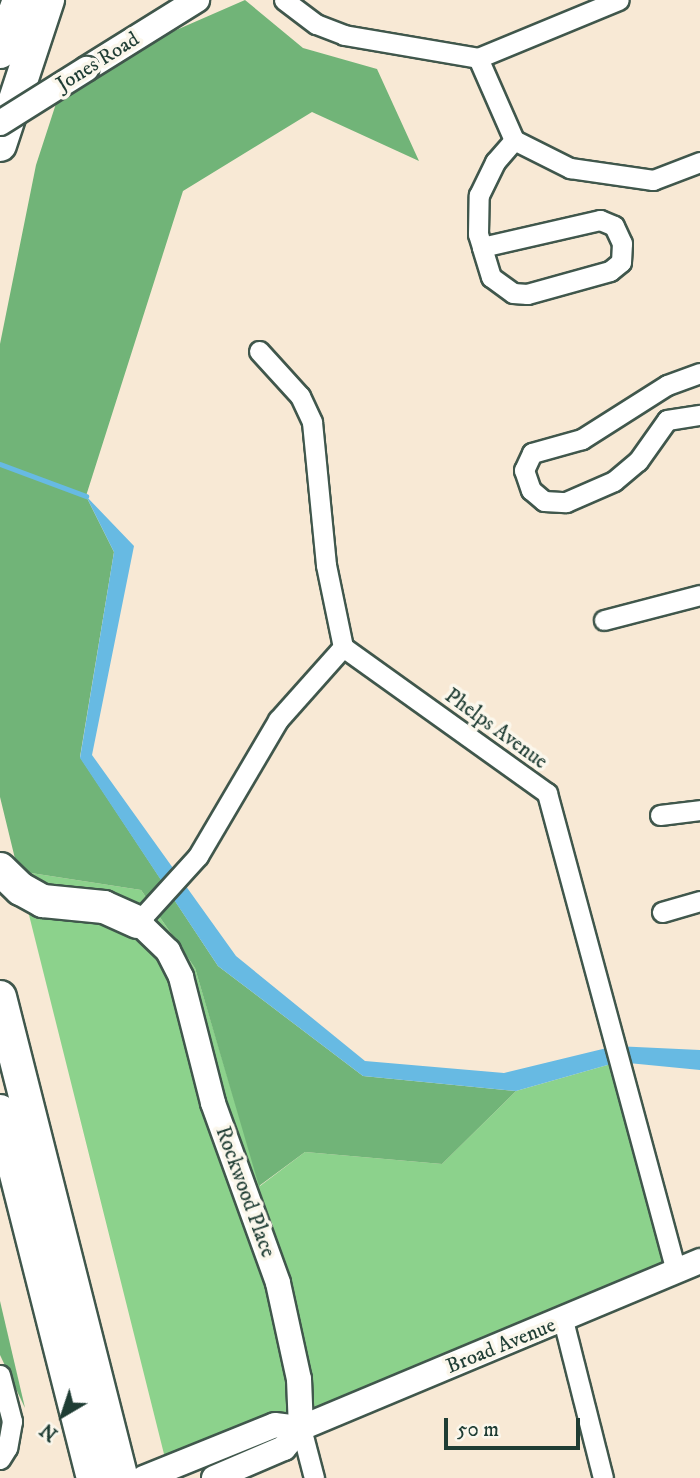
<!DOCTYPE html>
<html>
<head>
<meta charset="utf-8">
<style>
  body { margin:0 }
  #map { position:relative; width:700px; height:1478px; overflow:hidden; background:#f8e9d5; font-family:"IM FELL DW Pica",serif }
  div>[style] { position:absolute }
  .green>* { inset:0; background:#8cd28c }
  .forest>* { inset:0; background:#71b478 }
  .water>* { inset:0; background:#67bae3 }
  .stream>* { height:5px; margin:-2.5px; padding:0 2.5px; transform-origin:2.5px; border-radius:2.5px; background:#67bae3 }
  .roads { filter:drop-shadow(2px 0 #40574c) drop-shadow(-2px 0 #40574c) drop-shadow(0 2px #40574c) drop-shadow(0 -2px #40574c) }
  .minor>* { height:19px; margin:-9.5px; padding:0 9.5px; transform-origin:9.5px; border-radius:9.5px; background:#fff }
  .tertiary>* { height:24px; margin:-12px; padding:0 12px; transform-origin:12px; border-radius:12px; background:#fff }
  .trunk>* { height:32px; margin:-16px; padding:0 16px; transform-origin:16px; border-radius:16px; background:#fff }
  .bridges { filter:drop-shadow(2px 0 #40574c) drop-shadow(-2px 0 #40574c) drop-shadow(0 2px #40574c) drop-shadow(0 -2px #40574c) }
  .tertiary-bridge>* { height:24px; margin:-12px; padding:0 12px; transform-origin:12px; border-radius:12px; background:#fff }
  span { translate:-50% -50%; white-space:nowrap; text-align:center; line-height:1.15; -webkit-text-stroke:7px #fbf7ec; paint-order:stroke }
  .street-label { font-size:21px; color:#1f3d34 }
  .north { position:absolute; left:28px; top:1380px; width:70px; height:70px; -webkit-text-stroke:5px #fbf7ec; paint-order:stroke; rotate:219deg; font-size:19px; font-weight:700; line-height:28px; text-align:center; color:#1f3d34 }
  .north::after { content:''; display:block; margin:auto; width:24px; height:32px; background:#1f3d34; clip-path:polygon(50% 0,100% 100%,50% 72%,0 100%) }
  .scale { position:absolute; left:444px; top:1418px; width:136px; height:32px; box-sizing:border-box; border:4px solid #1f3d34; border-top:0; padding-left:9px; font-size:21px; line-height:24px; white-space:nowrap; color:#1f3d34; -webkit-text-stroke:5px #fbf7ec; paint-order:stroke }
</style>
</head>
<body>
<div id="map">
  <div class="green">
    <div style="clip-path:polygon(18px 871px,141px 890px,195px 968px,260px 1186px,305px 1152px,442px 1164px,516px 1091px,618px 1062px,676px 1271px,170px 1478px)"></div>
  </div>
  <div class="forest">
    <div style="clip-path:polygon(245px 0,303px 48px,377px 69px,419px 161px,312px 112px,183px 191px,86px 496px,114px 552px,80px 757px,218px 966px,363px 1076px,516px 1091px,442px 1164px,305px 1152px,259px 1186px,195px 968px,141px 890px,18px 871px,0 797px,0 344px,36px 165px,64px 79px)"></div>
    <div style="clip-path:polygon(0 1301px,25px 1408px,0 1355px)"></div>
  </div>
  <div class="water">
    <div style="clip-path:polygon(86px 496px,134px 546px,92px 755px,236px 956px,365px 1061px,504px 1073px,615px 1046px,700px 1050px,700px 1070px,618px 1062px,516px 1091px,363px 1076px,218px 966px,80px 758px,114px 552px)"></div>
  </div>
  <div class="stream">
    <div style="left:0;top:464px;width:92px;rotate:20.4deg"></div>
  </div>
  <div class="roads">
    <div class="minor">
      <div style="left:284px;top:0;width:40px;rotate:37deg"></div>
      <div style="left:316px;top:24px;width:30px;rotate:21deg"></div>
      <div style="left:344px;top:35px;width:136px;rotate:9.7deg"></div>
      <div style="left:478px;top:58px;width:152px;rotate:-22.4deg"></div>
      <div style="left:478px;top:58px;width:90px;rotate:66.3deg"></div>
      <div style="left:514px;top:140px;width:63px;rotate:26.6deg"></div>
      <div style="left:570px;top:168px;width:84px;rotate:8.2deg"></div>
      <div style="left:653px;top:180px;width:50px;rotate:-21deg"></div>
      <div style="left:482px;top:247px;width:121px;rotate:-12.9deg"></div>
      <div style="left:600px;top:220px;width:15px;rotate:23deg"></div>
      <div style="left:614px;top:226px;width:19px;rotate:65deg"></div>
      <div style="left:622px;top:243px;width:19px;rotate:93deg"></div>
      <div style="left:621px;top:262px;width:14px;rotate:141deg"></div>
      <div style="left:610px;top:271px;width:86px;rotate:164.5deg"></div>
      <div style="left:527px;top:294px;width:14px;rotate:-176deg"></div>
      <div style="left:513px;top:293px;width:27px;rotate:-144deg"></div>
      <div style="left:491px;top:277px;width:31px;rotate:-107deg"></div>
      <div style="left:482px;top:247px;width:14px;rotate:-107deg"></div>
      <div style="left:478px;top:234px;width:39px;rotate:-89deg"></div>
      <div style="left:479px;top:195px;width:37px;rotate:-64deg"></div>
      <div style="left:495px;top:162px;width:29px;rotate:-49deg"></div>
      <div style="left:259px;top:351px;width:61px;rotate:47.7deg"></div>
      <div style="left:300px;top:396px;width:29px;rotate:65deg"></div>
      <div style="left:312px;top:422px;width:144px;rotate:84.4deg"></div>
      <div style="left:326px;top:565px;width:84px;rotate:78.3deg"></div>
      <div style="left:343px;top:647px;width:251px;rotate:35.6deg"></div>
      <div style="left:547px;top:793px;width:495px;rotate:74.9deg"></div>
      <div style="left:700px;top:373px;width:35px;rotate:160deg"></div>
      <div style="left:667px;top:385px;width:101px;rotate:147.6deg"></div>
      <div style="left:582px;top:439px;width:52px;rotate:164.4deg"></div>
      <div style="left:532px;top:453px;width:19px;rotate:115deg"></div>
      <div style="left:524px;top:470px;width:21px;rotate:71deg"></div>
      <div style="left:531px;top:490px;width:17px;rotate:40deg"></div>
      <div style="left:544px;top:501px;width:22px;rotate:3deg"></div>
      <div style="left:566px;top:502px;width:52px;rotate:-23.6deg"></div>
      <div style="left:614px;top:481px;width:31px;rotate:-40deg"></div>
      <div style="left:638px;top:461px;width:50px;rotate:-54.7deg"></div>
      <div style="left:667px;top:420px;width:33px;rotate:-9deg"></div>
      <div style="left:604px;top:620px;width:99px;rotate:-14.6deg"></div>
      <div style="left:660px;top:815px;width:40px;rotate:-7.1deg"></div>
      <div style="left:662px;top:912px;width:40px;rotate:-16deg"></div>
      <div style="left:138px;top:922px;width:89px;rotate:-47.7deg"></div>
      <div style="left:198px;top:856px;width:158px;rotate:-59.5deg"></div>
      <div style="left:278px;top:720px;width:98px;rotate:-48.3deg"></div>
      <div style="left:563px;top:1320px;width:163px;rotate:75.8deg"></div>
      <div style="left:0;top:1375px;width:48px;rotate:75.4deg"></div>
      <div style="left:12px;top:1421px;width:27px;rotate:100deg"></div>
      <div style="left:7px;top:1448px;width:13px;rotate:122deg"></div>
      <div style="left:301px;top:1428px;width:52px;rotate:75.4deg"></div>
    </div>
    <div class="tertiary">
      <div style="left:86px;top:69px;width:131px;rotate:-31.9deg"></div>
      <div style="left:138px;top:922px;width:42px;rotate:44deg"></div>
      <div style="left:168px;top:951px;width:29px;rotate:63deg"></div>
      <div style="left:181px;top:977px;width:130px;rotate:75.7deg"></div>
      <div style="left:213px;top:1103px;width:191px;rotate:70.1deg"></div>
      <div style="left:278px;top:1283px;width:98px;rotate:77.7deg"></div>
      <div style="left:299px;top:1379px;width:49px;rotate:87.7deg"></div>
      <div style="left:144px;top:1478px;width:141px;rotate:-22deg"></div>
      <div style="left:275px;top:1425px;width:26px;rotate:7deg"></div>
      <div style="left:301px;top:1428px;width:433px;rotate:-22.7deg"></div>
      <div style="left:214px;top:1478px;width:76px;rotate:-23.2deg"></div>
      <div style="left:284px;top:1448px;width:26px;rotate:-50deg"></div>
    </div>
    <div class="trunk">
      <div style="left:0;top:52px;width:55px;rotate:-69.9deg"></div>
      <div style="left:0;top:145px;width:153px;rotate:-71.7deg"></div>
      <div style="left:0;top:869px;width:29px;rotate:44deg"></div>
      <div style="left:21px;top:889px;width:25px;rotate:29deg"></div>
      <div style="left:43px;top:901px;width:61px;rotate:5.6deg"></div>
      <div style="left:104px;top:907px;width:37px;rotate:24deg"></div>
      <div style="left:0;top:997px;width:496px;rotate:75.8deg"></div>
      <div style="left:0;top:1111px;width:379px;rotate:75.8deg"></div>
    </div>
  </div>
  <div class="bridges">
    <div class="tertiary-bridge">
      <div style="left:0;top:123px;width:102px;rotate:-32.1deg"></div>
    </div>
  </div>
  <div class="street-label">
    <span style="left:98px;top:62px;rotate:-32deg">Jones Road</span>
    <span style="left:496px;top:729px;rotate:36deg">Phelps Avenue</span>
    <span style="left:245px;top:1192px;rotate:70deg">Rockwood Place</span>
    <span style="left:501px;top:1346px;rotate:-22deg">Broad Avenue</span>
  </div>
  <div class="north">N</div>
  <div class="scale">50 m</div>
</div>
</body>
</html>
